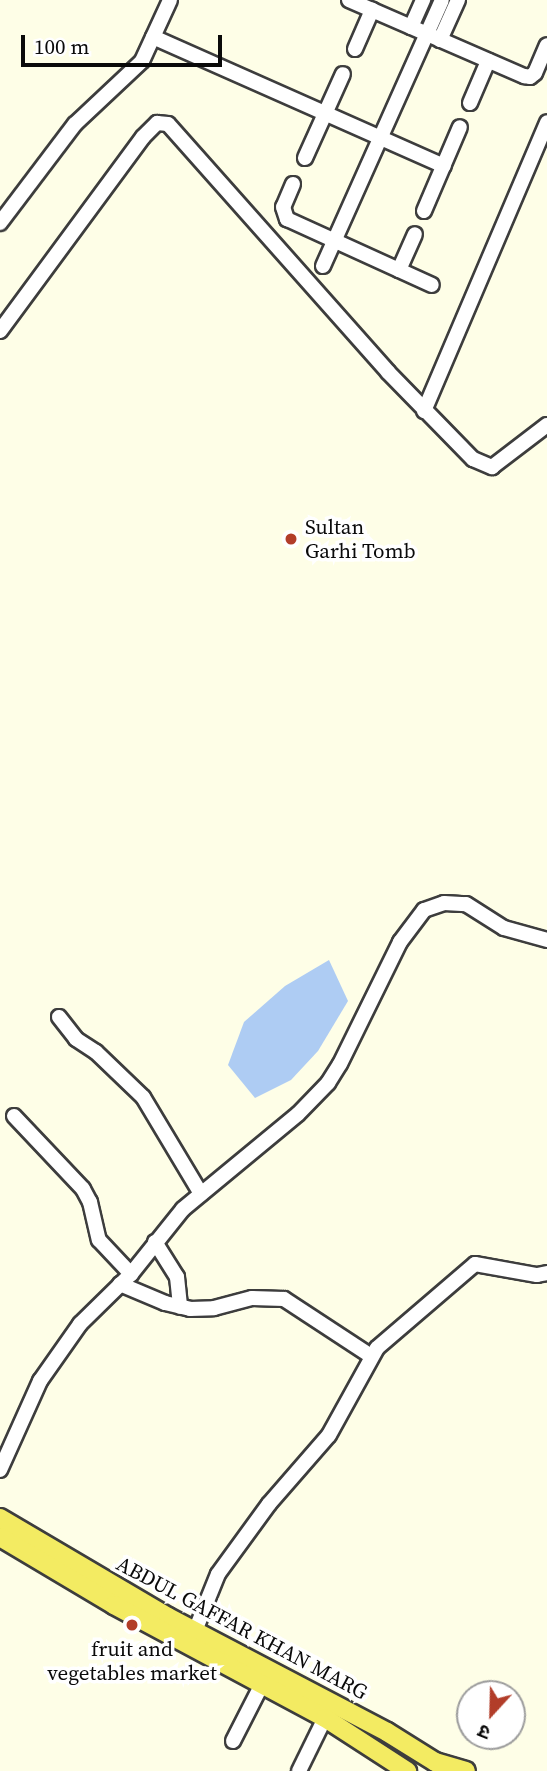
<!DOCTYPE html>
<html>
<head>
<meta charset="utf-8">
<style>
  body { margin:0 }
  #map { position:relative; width:547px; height:1771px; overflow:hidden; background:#fefee7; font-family:"Source Serif 4","Noto Sans Devanagari",serif }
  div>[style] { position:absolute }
  .water>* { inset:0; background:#aeccf3 }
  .roads { filter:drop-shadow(2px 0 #3d3d3d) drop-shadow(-2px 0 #3d3d3d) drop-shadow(0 2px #3d3d3d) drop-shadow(0 -2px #3d3d3d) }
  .minor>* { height:14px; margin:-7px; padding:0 7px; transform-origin:7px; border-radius:7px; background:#fff }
  .major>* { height:18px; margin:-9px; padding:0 9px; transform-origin:9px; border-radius:9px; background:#f3eb62 }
  .dots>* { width:19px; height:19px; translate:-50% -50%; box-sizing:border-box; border:4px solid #fff; border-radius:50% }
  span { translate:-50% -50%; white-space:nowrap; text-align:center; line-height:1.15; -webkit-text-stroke:7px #fff; paint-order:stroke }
  .poi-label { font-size:21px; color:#0a0a0a }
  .left { translate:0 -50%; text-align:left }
  .street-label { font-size:21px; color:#0a0a0a }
  .north { position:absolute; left:456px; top:1680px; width:70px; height:70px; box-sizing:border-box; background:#fff; border:2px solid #9d9d9d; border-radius:50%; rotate:202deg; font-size:19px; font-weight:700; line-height:28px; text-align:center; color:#0a0a0a }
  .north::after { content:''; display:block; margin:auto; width:24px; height:32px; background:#b23d29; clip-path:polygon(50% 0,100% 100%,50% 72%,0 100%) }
  .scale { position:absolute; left:21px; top:35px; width:201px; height:32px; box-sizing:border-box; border:4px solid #0a0a0a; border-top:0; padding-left:9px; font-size:21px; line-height:24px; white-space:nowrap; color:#0a0a0a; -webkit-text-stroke:5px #fff; paint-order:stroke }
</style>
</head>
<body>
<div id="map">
  <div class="water">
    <div style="clip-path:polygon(329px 960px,348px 1001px,318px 1051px,291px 1080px,255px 1098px,228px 1065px,244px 1022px,285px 986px)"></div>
  </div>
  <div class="roads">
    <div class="minor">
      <div style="left:349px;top:0;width:191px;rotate:23.5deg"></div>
      <div style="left:524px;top:76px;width:6px;rotate:9deg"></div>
      <div style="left:530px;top:77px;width:6px;rotate:-39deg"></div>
      <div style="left:535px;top:73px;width:30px;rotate:-67deg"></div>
      <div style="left:411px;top:27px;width:30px;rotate:-66deg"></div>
      <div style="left:153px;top:37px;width:318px;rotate:23.9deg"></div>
      <div style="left:440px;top:40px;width:44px;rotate:-65.8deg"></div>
      <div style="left:355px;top:49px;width:43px;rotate:-66.4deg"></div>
      <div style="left:470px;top:103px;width:46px;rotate:-66.8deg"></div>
      <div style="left:305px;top:158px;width:92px;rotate:-65.7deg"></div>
      <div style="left:293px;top:184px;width:25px;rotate:113deg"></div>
      <div style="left:283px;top:207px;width:13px;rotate:72deg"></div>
      <div style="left:287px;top:219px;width:159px;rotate:24.5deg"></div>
      <div style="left:424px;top:211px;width:91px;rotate:-66.8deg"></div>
      <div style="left:0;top:223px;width:124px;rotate:-52.9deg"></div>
      <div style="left:75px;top:124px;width:92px;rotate:-43.2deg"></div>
      <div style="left:142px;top:61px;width:67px;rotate:-65.3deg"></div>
      <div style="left:323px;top:266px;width:291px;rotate:-65.9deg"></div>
      <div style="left:399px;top:270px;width:39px;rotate:-66deg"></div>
      <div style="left:0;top:331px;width:241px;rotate:-53.6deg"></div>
      <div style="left:143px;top:137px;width:20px;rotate:-45deg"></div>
      <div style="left:157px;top:123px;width:11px;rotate:5deg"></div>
      <div style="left:168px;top:124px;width:332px;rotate:48.4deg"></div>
      <div style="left:388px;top:372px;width:122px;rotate:45.7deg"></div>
      <div style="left:473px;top:459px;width:21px;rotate:23deg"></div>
      <div style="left:492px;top:467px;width:69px;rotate:-37.4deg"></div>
      <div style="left:424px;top:411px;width:314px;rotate:-66.9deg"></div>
      <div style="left:59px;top:1017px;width:28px;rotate:52deg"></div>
      <div style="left:76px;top:1039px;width:24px;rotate:33deg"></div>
      <div style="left:96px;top:1052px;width:65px;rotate:43.8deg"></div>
      <div style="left:143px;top:1097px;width:113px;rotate:59.1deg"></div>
      <div style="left:14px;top:1116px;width:100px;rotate:46.6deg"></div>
      <div style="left:83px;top:1189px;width:15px;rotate:62deg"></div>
      <div style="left:90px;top:1202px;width:39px;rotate:77deg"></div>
      <div style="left:99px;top:1240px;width:47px;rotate:46.7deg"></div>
      <div style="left:155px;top:1242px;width:41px;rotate:57.8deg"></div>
      <div style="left:177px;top:1277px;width:30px;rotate:84deg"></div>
      <div style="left:120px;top:1284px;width:49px;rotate:22.9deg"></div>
      <div style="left:165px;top:1303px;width:26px;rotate:13deg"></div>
      <div style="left:190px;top:1309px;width:24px;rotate:-2deg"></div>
      <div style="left:214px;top:1308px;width:39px;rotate:-15deg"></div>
      <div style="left:252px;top:1298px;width:32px;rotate:2deg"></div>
      <div style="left:284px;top:1299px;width:104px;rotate:33.2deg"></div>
      <div style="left:0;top:1470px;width:98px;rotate:-65.8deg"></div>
      <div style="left:40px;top:1381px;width:70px;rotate:-54.9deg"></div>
      <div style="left:80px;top:1324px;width:71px;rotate:-44.4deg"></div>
      <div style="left:131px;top:1274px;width:83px;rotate:-51.3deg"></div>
      <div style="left:183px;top:1209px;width:149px;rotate:-39.6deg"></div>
      <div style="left:298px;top:1114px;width:43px;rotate:-45.9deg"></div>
      <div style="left:328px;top:1083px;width:22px;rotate:-58deg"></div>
      <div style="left:340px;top:1064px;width:136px;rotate:-63.8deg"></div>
      <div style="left:400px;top:942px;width:40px;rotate:-53deg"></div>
      <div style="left:424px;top:910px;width:21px;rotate:-19deg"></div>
      <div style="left:444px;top:903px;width:22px;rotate:3deg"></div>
      <div style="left:466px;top:904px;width:45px;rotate:32.3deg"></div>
      <div style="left:504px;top:928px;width:45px;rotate:15.6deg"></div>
      <div style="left:195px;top:1631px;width:61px;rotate:-68deg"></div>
      <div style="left:218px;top:1574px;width:87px;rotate:-53.9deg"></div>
      <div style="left:269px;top:1504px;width:91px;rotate:-49deg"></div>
      <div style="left:329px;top:1435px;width:99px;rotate:-61.1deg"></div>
      <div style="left:377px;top:1348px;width:129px;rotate:-40.6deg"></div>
      <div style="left:475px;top:1264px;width:63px;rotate:10.1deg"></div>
      <div style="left:537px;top:1275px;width:10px;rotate:-11deg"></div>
      <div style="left:233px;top:1741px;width:64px;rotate:-63deg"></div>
      <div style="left:299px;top:1771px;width:59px;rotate:-63.9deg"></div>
    </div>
    <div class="major">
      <div style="left:0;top:1518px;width:195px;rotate:30.5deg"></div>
      <div style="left:168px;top:1617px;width:247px;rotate:27.7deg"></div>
      <div style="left:387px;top:1732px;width:57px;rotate:32deg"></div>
      <div style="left:435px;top:1762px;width:32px;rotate:16deg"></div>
      <div style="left:0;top:1537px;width:133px;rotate:30.8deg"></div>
      <div style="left:114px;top:1605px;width:239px;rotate:28.2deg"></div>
      <div style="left:325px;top:1718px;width:98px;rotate:32.9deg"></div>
    </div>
  </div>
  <div class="dots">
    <div style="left:291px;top:539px;background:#b23d29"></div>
    <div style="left:132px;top:1625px;background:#b23d29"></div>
  </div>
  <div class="poi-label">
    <span class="left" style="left:305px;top:539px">Sultan<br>Garhi Tomb</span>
    <span style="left:132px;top:1661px">fruit and<br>vegetables market</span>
  </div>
  <div class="street-label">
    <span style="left:242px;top:1628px;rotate:28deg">ABDUL GAFFAR KHAN MARG</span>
  </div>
  <div class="north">उ</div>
  <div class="scale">100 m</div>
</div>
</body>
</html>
